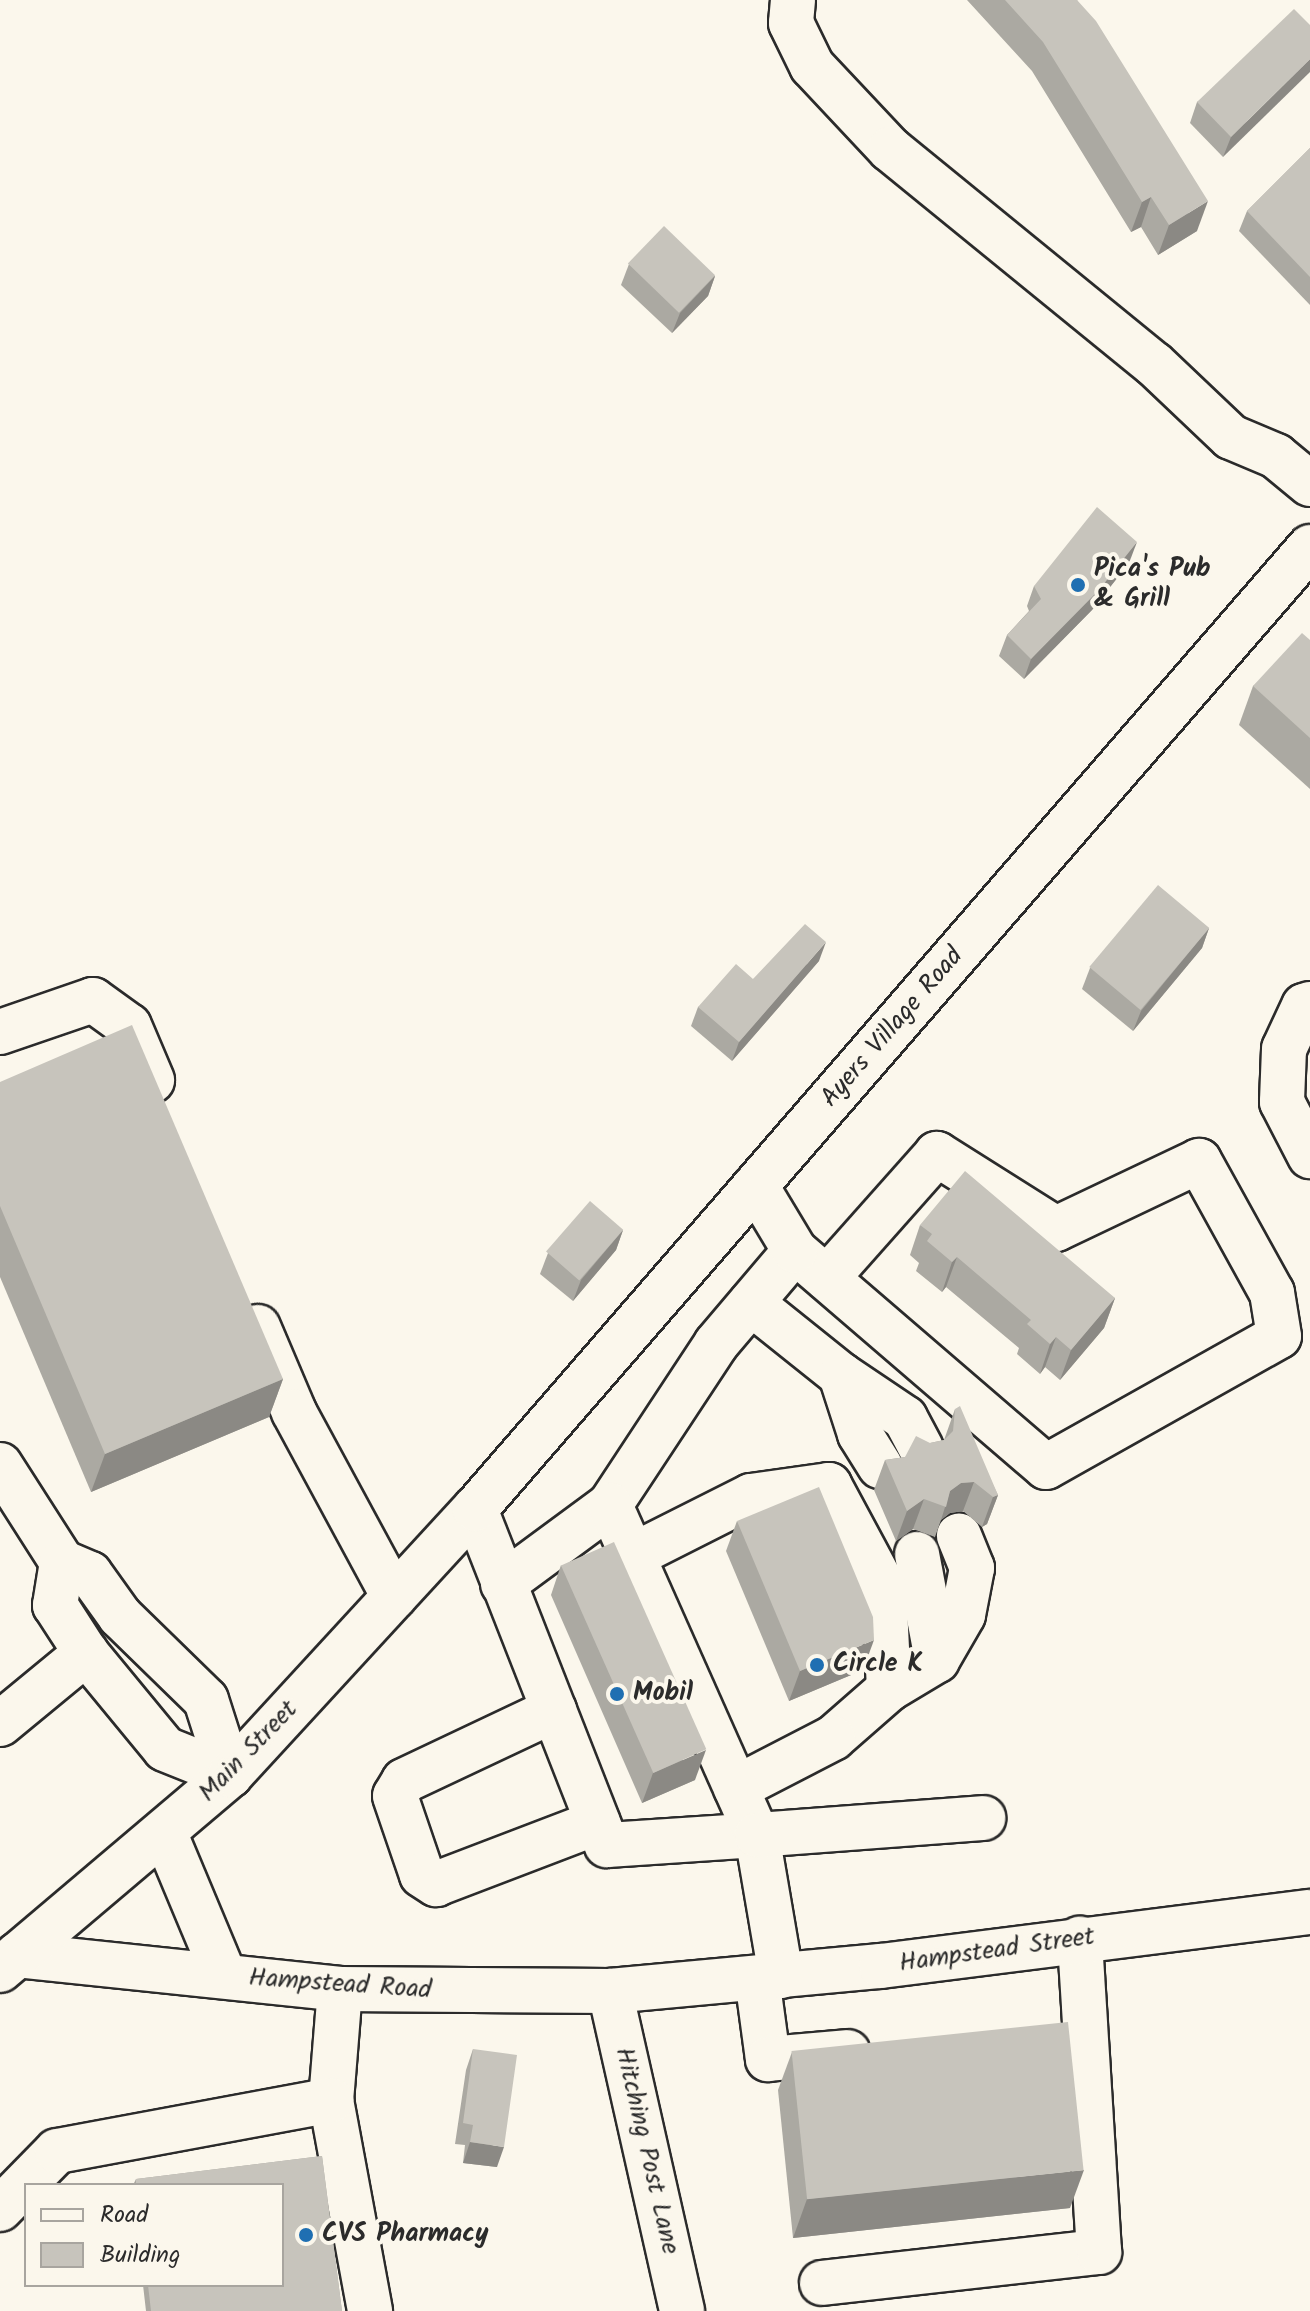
<!DOCTYPE html>
<html>
<head>
<meta charset="utf-8">
<style>
  body { margin:0 }
  #map { position:relative; width:1310px; height:2311px; overflow:hidden; background:#fbf7ec; font-family:Kalam,sans-serif }
  div>[style] { position:absolute }
  .roads { filter:drop-shadow(2px 0 #2b2b2b) drop-shadow(-2px 0 #2b2b2b) drop-shadow(0 2px #2b2b2b) drop-shadow(0 -2px #2b2b2b) }
  .minor>* { height:44px; margin:-22px; padding:0 22px; transform-origin:22px; border-radius:22px; background:#fbf7ec }
  .major>* { height:44px; margin:-22px; padding:0 22px; transform-origin:22px; border-radius:22px; background:#fbf7ec }
  .wall>* { inset:0; background:#aba9a2 }
  .shaded-wall>* { inset:0; background:#8b8984 }
  .building>* { inset:0; background:#c7c4bc; transform-origin:0 0 }
  .dots>* { width:22px; height:22px; translate:-50% -50%; box-sizing:border-box; border:4px solid #fbf7ec; border-radius:50% }
  span { translate:-50% -50%; white-space:nowrap; text-align:center; line-height:1.15; -webkit-text-stroke:8px #fbf7ec; paint-order:stroke }
  .poi-label { font-size:26px; color:#2b2b2b; font-weight:700 }
  .left { translate:0 -50%; text-align:left }
  .street-label { font-size:26px; color:#2b2b2b }
  .legend { position:absolute; left:24px; top:2183px; width:260px; height:104px; box-sizing:border-box; background:#fbf7ec; border:2px solid #a8a59f; margin:0; padding:10px 14px; list-style:none; font-size:24px; color:#2b2b2b }
  .legend li { display:flex; align-items:center; gap:16px; height:40px }
  .legend b { width:40px; border:2px solid #a8a59f }
</style>
</head>
<body>
<div id="map">
  <div class="roads">
    <div class="minor">
      <div style="left:793px;top:0;width:23px;rotate:95deg"></div>
      <div style="left:791px;top:23px;width:48px;rotate:64deg"></div>
      <div style="left:812px;top:66px;width:114px;rotate:46.8deg"></div>
      <div style="left:890px;top:149px;width:340px;rotate:39.2deg"></div>
      <div style="left:1154px;top:364px;width:106px;rotate:43.5deg"></div>
      <div style="left:1231px;top:437px;width:49px;rotate:22.9deg"></div>
      <div style="left:1276px;top:456px;width:44px;rotate:39.5deg"></div>
      <div style="left:1310px;top:1004px;width:6px;rotate:162deg"></div>
      <div style="left:1304px;top:1006px;width:47px;rotate:114.9deg"></div>
      <div style="left:1284px;top:1049px;width:53px;rotate:92.2deg"></div>
      <div style="left:1282px;top:1102px;width:61px;rotate:62.6deg"></div>
      <div style="left:0;top:1032px;width:98px;rotate:-19deg"></div>
      <div style="left:93px;top:1000px;width:44px;rotate:35.8deg"></div>
      <div style="left:129px;top:1026px;width:59px;rotate:66.9deg"></div>
      <div style="left:795px;top:1251px;width:331px;rotate:40.7deg"></div>
      <div style="left:1046px;top:1467px;width:267px;rotate:-29.3deg"></div>
      <div style="left:1279px;top:1336px;width:44px;rotate:-99.2deg"></div>
      <div style="left:1272px;top:1293px;width:151px;rotate:-118.9deg"></div>
      <div style="left:1199px;top:1161px;width:158px;rotate:154.6deg"></div>
      <div style="left:1056px;top:1229px;width:141px;rotate:-147.8deg"></div>
      <div style="left:937px;top:1154px;width:166px;rotate:131.6deg"></div>
      <div style="left:751px;top:1303px;width:115px;rotate:38.7deg"></div>
      <div style="left:841px;top:1375px;width:77px;rotate:33.9deg"></div>
      <div style="left:905px;top:1418px;width:34px;rotate:62deg"></div>
      <div style="left:258px;top:1327px;width:92px;rotate:67deg"></div>
      <div style="left:294px;top:1412px;width:210px;rotate:61.6deg"></div>
      <div style="left:841px;top:1375px;width:62px;rotate:72.1deg"></div>
      <div style="left:860px;top:1434px;width:38px;rotate:58deg"></div>
      <div style="left:0;top:1465px;width:115px;rotate:57.4deg"></div>
      <div style="left:62px;top:1562px;width:30px;rotate:23deg"></div>
      <div style="left:90px;top:1574px;width:52px;rotate:54.5deg"></div>
      <div style="left:120px;top:1616px;width:120px;rotate:44.3deg"></div>
      <div style="left:206px;top:1700px;width:79px;rotate:72.3deg"></div>
      <div style="left:610px;top:1505px;width:193px;rotate:-56.6deg"></div>
      <div style="left:716px;top:1344px;width:122px;rotate:-49.7deg"></div>
      <div style="left:795px;top:1251px;width:76px;rotate:-121deg"></div>
      <div style="left:475px;top:1509px;width:361px;rotate:68.6deg"></div>
      <div style="left:607px;top:1845px;width:150px;rotate:-3.8deg"></div>
      <div style="left:757px;top:1835px;width:143px;rotate:80.3deg"></div>
      <div style="left:917px;top:1554px;width:108px;rotate:79.3deg"></div>
      <div style="left:632px;top:1556px;width:133px;rotate:-26.8deg"></div>
      <div style="left:751px;top:1496px;width:79px;rotate:-8deg"></div>
      <div style="left:829px;top:1485px;width:116px;rotate:61.7deg"></div>
      <div style="left:884px;top:1587px;width:102px;rotate:87.2deg"></div>
      <div style="left:889px;top:1689px;width:74px;rotate:138.8deg"></div>
      <div style="left:833px;top:1738px;width:109px;rotate:152.7deg"></div>
      <div style="left:62px;top:1562px;width:44px;rotate:99.2deg"></div>
      <div style="left:55px;top:1605px;width:57px;rotate:57.1deg"></div>
      <div style="left:86px;top:1653px;width:124px;rotate:50.5deg"></div>
      <div style="left:165px;top:1749px;width:70px;rotate:21.8deg"></div>
      <div style="left:503px;top:1584px;width:133px;rotate:-36.4deg"></div>
      <div style="left:610px;top:1505px;width:361px;rotate:66deg"></div>
      <div style="left:757px;top:1835px;width:227px;rotate:-4.3deg"></div>
      <div style="left:889px;top:1689px;width:56px;rotate:-31.1deg"></div>
      <div style="left:937px;top:1660px;width:52px;rotate:-60deg"></div>
      <div style="left:963px;top:1615px;width:48px;rotate:-79.2deg"></div>
      <div style="left:972px;top:1568px;width:35px;rotate:-112deg"></div>
      <div style="left:554px;top:1710px;width:166px;rotate:154.7deg"></div>
      <div style="left:404px;top:1781px;width:17px;rotate:121deg"></div>
      <div style="left:395px;top:1796px;width:83px;rotate:71.1deg"></div>
      <div style="left:422px;top:1875px;width:17px;rotate:33deg"></div>
      <div style="left:436px;top:1884px;width:173px;rotate:-20.9deg"></div>
      <div style="left:0;top:1724px;width:112px;rotate:-39.5deg"></div>
      <div style="left:757px;top:1978px;width:82px;rotate:82.3deg"></div>
      <div style="left:768px;top:2059px;width:80px;rotate:-5deg"></div>
      <div style="left:340px;top:1989px;width:111px;rotate:94.6deg"></div>
      <div style="left:331px;top:2100px;width:215px;rotate:79.5deg"></div>
      <div style="left:610px;top:1991px;width:328px;rotate:77.3deg"></div>
      <div style="left:0;top:2209px;width:81px;rotate:-45.5deg"></div>
      <div style="left:57px;top:2151px;width:279px;rotate:-10.5deg"></div>
      <div style="left:822px;top:2283px;width:279px;rotate:-6.4deg"></div>
      <div style="left:1099px;top:2252px;width:314px;rotate:-93.5deg"></div>
    </div>
    <div class="major">
      <div style="left:165px;top:1834px;width:153px;rotate:67.3deg"></div>
      <div style="left:17px;top:1955px;width:325px;rotate:6deg"></div>
      <div style="left:340px;top:1989px;width:270px;rotate:0.4deg"></div>
      <div style="left:610px;top:1991px;width:272px;rotate:-5.3deg"></div>
      <div style="left:881px;top:1966px;width:432px;rotate:-7.2deg"></div>
      <div style="left:0;top:1970px;width:302px;rotate:-40.3deg"></div>
      <div style="left:230px;top:1775px;width:362px;rotate:-47.4deg"></div>
      <div style="left:475px;top:1509px;width:1274px;rotate:-49.04deg"></div>
    </div>
  </div>
  <div class="wall">
    <div style="clip-path:polygon(967px 0,1077px 0,1197px 231px,1158px 255px,1141px 227px,1131px 232px,1032px 71px)"></div>
    <div style="clip-path:polygon(1310px 25px,1223px 157px,1190px 123px,1197px 102px)"></div>
    <div style="clip-path:polygon(1310px 148px,1310px 305px,1239px 231px,1247px 211px)"></div>
    <div style="clip-path:polygon(629px 264px,715px 276px,708px 296px,672px 333px,621px 285px)"></div>
    <div style="clip-path:polygon(1129px 563px,1092px 610px,1024px 679px,999px 656px,1007px 635px,1029px 611px,1027px 606px,1034px 586px)"></div>
    <div style="clip-path:polygon(1310px 640px,1310px 789px,1239px 725px,1253px 686px)"></div>
    <div style="clip-path:polygon(1209px 928px,1202px 948px,1133px 1031px,1082px 989px,1090px 968px)"></div>
    <div style="clip-path:polygon(819px 961px,732px 1061px,691px 1026px,698px 1007px,753px 979px)"></div>
    <div style="clip-path:polygon(0 1082px,283px 1379px,269px 1417px,91px 1492px,0 1277px)"></div>
    <div style="clip-path:polygon(920px 1225px,1115px 1298px,1104px 1328px,1060px 1380px,1045px 1367px,1040px 1374px,1017px 1354px,1019px 1348px,946px 1287px,942px 1292px,916px 1271px,919px 1263px,910px 1255px)"></div>
    <div style="clip-path:polygon(623px 1230px,616px 1250px,573px 1301px,540px 1274px,548px 1253px)"></div>
    <div style="clip-path:polygon(955px 1409px,998px 1495px,987px 1524px,982px 1527px,963px 1511px,950px 1513px,941px 1520px,935px 1537px,913px 1529px,896px 1541px,874px 1490px,885px 1460px,905px 1457px,930px 1443px,944px 1440px)"></div>
    <div style="clip-path:polygon(737px 1521px,863px 1670px,789px 1701px,726px 1551px)"></div>
    <div style="clip-path:polygon(561px 1565px,695px 1780px,642px 1803px,551px 1595px)"></div>
    <div style="clip-path:polygon(473px 2049px,497px 2167px,463px 2163px,465px 2145px,455px 2144px,466px 2070px)"></div>
    <div style="clip-path:polygon(792px 2052px,1070px 2208px,793px 2238px,778px 2090px)"></div>
    <div style="clip-path:polygon(322px 2156px,342px 2311px,146px 2311px,143px 2285px,282px 2285px,282px 2185px,133px 2185px,136px 2179px)"></div>
  </div>
  <div class="shaded-wall">
    <div style="clip-path:polygon(1310px 59px,1310px 72px,1223px 157px,1231px 137px)"></div>
    <div style="clip-path:polygon(1151px 197px,1141px 227px,1131px 232px,1142px 202px)"></div>
    <div style="clip-path:polygon(1208px 201px,1197px 231px,1158px 255px,1169px 225px)"></div>
    <div style="clip-path:polygon(715px 276px,708px 296px,672px 333px,680px 313px)"></div>
    <div style="clip-path:polygon(1137px 542px,1129px 563px,1092px 610px,1024px 679px,1031px 659px)"></div>
    <div style="clip-path:polygon(1209px 928px,1202px 948px,1133px 1031px,1141px 1011px)"></div>
    <div style="clip-path:polygon(826px 942px,819px 961px,732px 1061px,739px 1042px)"></div>
    <div style="clip-path:polygon(623px 1230px,616px 1250px,573px 1301px,581px 1280px)"></div>
    <div style="clip-path:polygon(957px 1257px,946px 1287px,942px 1292px,952px 1262px)"></div>
    <div style="clip-path:polygon(1115px 1298px,1104px 1328px,1060px 1380px,1071px 1350px)"></div>
    <div style="clip-path:polygon(1056px 1337px,1045px 1367px,1040px 1374px,1050px 1344px)"></div>
    <div style="clip-path:polygon(283px 1379px,269px 1417px,91px 1492px,105px 1454px)"></div>
    <div style="clip-path:polygon(974px 1482px,963px 1511px,950px 1513px,941px 1520px,950px 1491px,961px 1483px)"></div>
    <div style="clip-path:polygon(998px 1495px,987px 1524px,982px 1527px,993px 1497px)"></div>
    <div style="clip-path:polygon(924px 1499px,913px 1529px,896px 1541px,907px 1511px)"></div>
    <div style="clip-path:polygon(874px 1640px,863px 1670px,789px 1701px,800px 1671px)"></div>
    <div style="clip-path:polygon(706px 1750px,695px 1780px,642px 1803px,653px 1773px)"></div>
    <div style="clip-path:polygon(470px 2142px,504px 2147px,497px 2167px,463px 2163px)"></div>
    <div style="clip-path:polygon(1084px 2170px,1070px 2208px,793px 2238px,807px 2199px)"></div>
  </div>
  <div class="building">
    <div style="clip-path:polygon(1005px 0,1077px 0,1096px 21px,1208px 201px,1169px 225px,1151px 197px,1142px 202px,1043px 42px)"></div>
    <div style="clip-path:polygon(1294px 9px,1310px 25px,1310px 59px,1231px 137px,1197px 102px)"></div>
    <div style="clip-path:polygon(1310px 148px,1310px 277px,1247px 211px)"></div>
    <div style="left:664px;top:226px;width:71px;height:52px;rotate:44deg"></div>
    <div style="clip-path:polygon(1097px 507px,1137px 542px,1099px 590px,1031px 659px,1007px 635px,1041px 599px,1034px 586px)"></div>
    <div style="clip-path:polygon(1302px 633px,1310px 640px,1310px 738px,1253px 686px)"></div>
    <div style="left:1158px;top:885px;width:67px;height:107px;rotate:40deg"></div>
    <div style="clip-path:polygon(805px 924px,826px 942px,739px 1042px,698px 1007px,736px 964px,753px 979px)"></div>
    <div style="clip-path:polygon(132px 1025px,283px 1379px,105px 1454px,0 1206px,0 1082px)"></div>
    <div style="clip-path:polygon(965px 1171px,1115px 1298px,1071px 1350px,1056px 1337px,1050px 1344px,1027px 1324px,1031px 1320px,957px 1257px,952px 1262px,927px 1241px,932px 1234px,920px 1225px)"></div>
    <div style="left:590px;top:1201px;width:44px;height:67px;rotate:41deg"></div>
    <div style="clip-path:polygon(960px 1406px,998px 1495px,993px 1497px,974px 1482px,961px 1483px,950px 1491px,946px 1507px,924px 1499px,907px 1511px,885px 1460px,905px 1457px,916px 1436px,930px 1443px,944px 1440px,953px 1431px,955px 1409px)"></div>
    <div style="clip-path:polygon(819px 1487px,873px 1617px,874px 1640px,800px 1671px,737px 1521px)"></div>
    <div style="left:614px;top:1542px;width:227px;height:58px;rotate:66deg"></div>
    <div style="left:1068px;top:2022px;width:149px;height:278px;rotate:84deg"></div>
    <div style="clip-path:polygon(473px 2049px,517px 2055px,504px 2147px,470px 2142px,473px 2125px,463px 2123px)"></div>
    <div style="clip-path:polygon(322px 2156px,342px 2311px,151px 2311px,148px 2285px,282px 2285px,282px 2185px,136px 2185px,136px 2179px)"></div>
  </div>
  <div class="dots">
    <div style="left:1078px;top:585px;background:#1f6fb2"></div>
    <div style="left:817px;top:1665px;background:#1f6fb2"></div>
    <div style="left:617px;top:1694px;background:#1f6fb2"></div>
    <div style="left:306px;top:2235px;background:#1f6fb2"></div>
  </div>
  <div class="poi-label">
    <span class="left" style="left:1094px;top:585px">Pica's Pub<br>&amp; Grill</span>
    <span class="left" style="left:833px;top:1665px">Circle K</span>
    <span class="left" style="left:633px;top:1694px">Mobil</span>
    <span class="left" style="left:322px;top:2235px">CVS Pharmacy</span>
  </div>
  <div class="street-label">
    <span style="left:893px;top:1028px;rotate:-49deg">Ayers Village Road</span>
    <span style="left:249px;top:1752px;rotate:-46deg">Main Street</span>
    <span style="left:997px;top:1951px;rotate:-8deg">Hampstead Street</span>
    <span style="left:340px;top:1985px;rotate:4deg">Hampstead Road</span>
    <span style="left:646px;top:2151px;rotate:77deg">Hitching Post Lane</span>
  </div>
  <ul class="legend">
  <li><b style="height:10px;background:#fbf7ec"></b>Road</li>
  <li><b style="height:22px;background:#c7c4bc"></b>Building</li>
  </ul>
</div>
</body>
</html>
